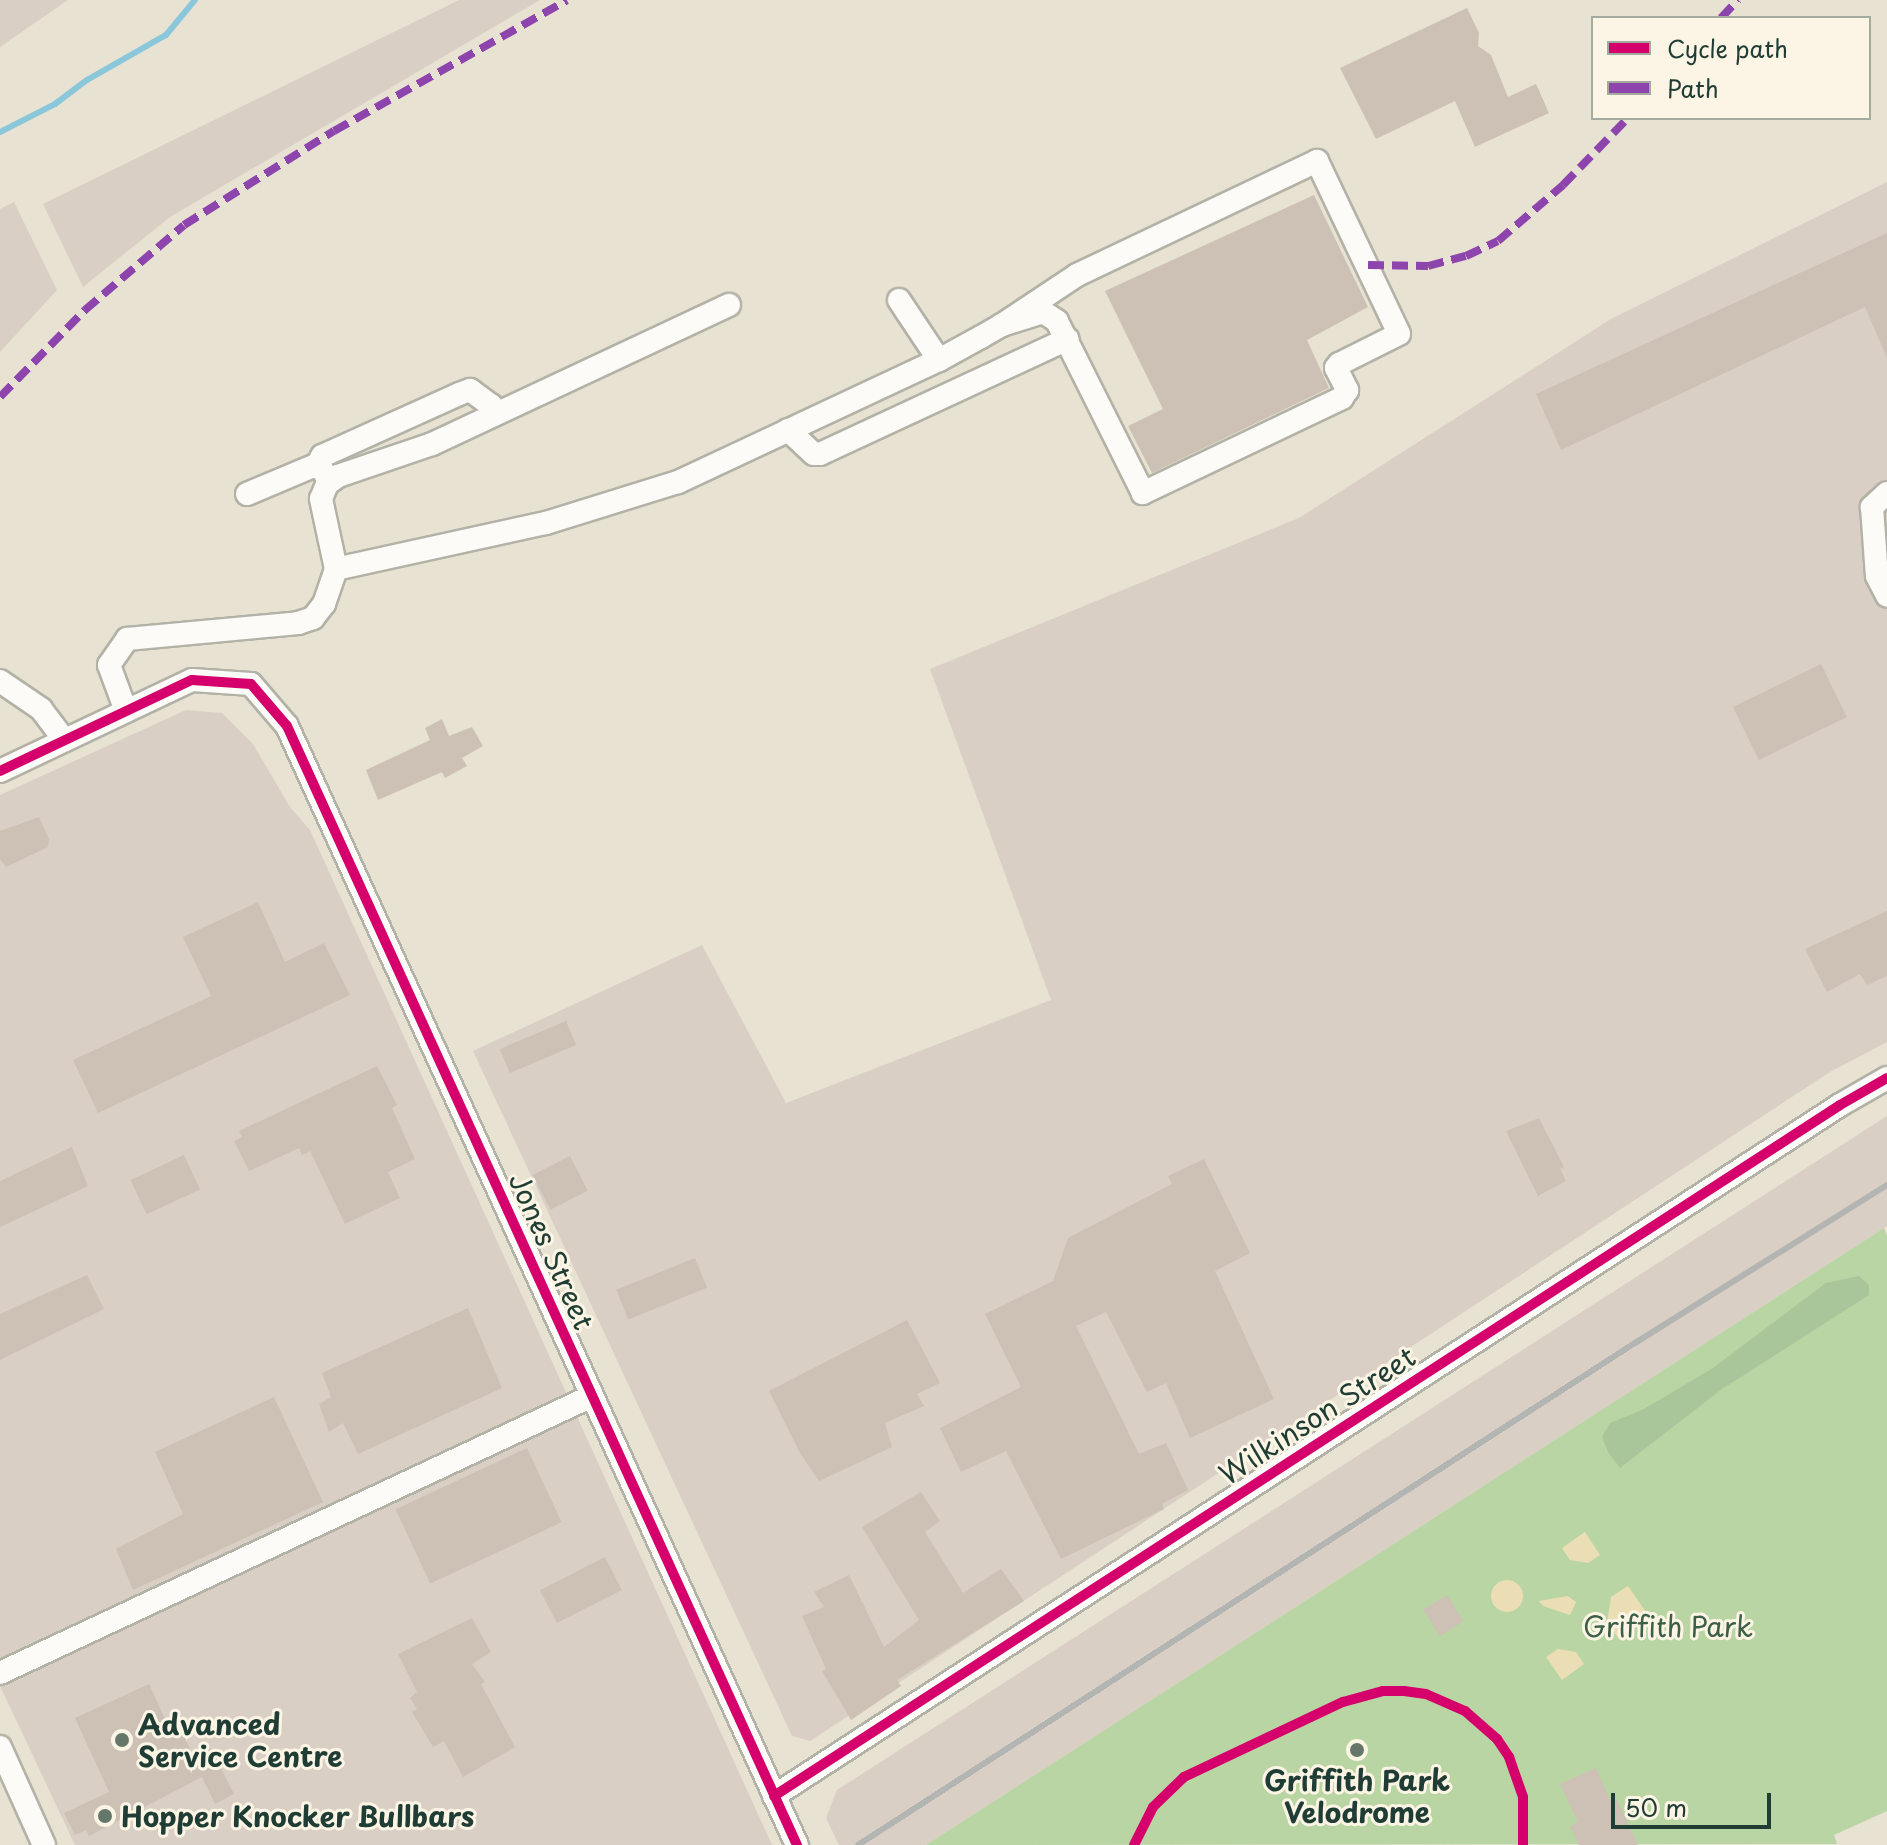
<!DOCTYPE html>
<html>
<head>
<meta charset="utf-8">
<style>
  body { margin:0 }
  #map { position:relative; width:1887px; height:1845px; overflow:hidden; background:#e8e2d2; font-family:"Playpen Sans",sans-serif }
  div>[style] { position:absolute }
  .industrial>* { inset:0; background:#dacfc5 }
  .green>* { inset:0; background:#b9d5a3 }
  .forest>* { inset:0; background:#a9c59a }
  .sand>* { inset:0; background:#ebdeb5 }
  .round { border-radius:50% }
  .stream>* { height:6px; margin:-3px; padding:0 3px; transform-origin:3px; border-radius:3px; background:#8ac7db }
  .building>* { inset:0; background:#ccc1b4; transform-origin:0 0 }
  .roads { filter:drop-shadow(2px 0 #b3b2a7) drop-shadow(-2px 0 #b3b2a7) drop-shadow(0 2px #b3b2a7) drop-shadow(0 -2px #b3b2a7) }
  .minor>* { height:22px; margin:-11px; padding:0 11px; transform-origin:11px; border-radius:11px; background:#fcfbf8 }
  .rail>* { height:6px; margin:-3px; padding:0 3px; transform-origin:3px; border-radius:3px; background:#b2b5b2 }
  .quiet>* { height:8px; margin-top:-4px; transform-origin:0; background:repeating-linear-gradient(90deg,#8e44ad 0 16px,transparent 0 24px) }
  .cycleway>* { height:10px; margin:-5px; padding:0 5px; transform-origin:5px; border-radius:5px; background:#d6006c }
  .dots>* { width:22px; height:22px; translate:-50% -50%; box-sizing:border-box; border:4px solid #fcf5e5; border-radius:50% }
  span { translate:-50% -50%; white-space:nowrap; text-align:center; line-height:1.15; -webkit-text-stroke:6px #fcf5e5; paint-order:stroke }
  .street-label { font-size:28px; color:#1f3d34 }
  .park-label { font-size:28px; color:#3c6046 }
  .poi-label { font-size:28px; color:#1f3d34; font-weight:700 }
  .left { translate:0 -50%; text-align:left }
  .legend { position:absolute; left:1591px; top:16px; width:280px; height:104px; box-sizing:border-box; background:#fcf5e5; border:2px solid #a4ab9e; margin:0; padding:10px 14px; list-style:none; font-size:24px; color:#1f3d34 }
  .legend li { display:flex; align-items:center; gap:16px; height:40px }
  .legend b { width:40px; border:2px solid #a4ab9e }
  .scale { position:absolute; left:1611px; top:1793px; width:160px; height:36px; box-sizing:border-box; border:4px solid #1f3d34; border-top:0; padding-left:10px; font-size:24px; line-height:28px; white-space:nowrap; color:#1f3d34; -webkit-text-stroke:6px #fcf5e5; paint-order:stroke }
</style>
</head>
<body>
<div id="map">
  <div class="industrial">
    <div style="clip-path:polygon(0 0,68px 0,0 47px)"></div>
    <div style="clip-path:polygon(459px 0,540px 0,170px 217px,83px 287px,43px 204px)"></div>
    <div style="clip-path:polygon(1887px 182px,1887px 1042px,1830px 1072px,810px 1741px,792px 1736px,473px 1051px,702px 945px,786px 1103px,1051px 1000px,930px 669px,1299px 518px,1611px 319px)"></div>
    <div style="clip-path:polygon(14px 202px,57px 290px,0 352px,0 209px)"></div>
    <div style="clip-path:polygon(186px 710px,222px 713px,253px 744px,290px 807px,310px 830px,772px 1845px,75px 1845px,0 1686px,0 795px)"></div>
    <div style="clip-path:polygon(1887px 1116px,1887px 1226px,926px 1845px,839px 1845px,826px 1818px,837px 1790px)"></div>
  </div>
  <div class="green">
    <div style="clip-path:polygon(1884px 1228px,1887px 1236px,1887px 1811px,1834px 1835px,1837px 1844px,926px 1845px)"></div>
  </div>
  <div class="forest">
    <div style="clip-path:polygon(1859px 1276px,1869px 1285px,1869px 1295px,1722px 1389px,1620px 1468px,1608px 1452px,1602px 1437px,1610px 1423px,1644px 1409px,1713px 1368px,1826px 1283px)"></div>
  </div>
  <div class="sand">
    <div style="clip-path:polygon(1585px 1532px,1600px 1555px,1588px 1563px,1570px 1560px,1562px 1548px)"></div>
    <div class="round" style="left:1491px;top:1580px;width:32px;height:32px"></div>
    <div style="clip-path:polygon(1628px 1586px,1650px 1618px,1619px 1639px,1607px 1623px,1611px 1597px)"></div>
    <div style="clip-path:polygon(1568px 1596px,1576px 1602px,1570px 1615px,1543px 1606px,1539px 1601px)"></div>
    <div style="clip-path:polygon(1558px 1649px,1576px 1652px,1584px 1664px,1562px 1680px,1546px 1657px)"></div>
  </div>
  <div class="stream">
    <div style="left:0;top:132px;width:62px;rotate:-27deg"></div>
    <div style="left:55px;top:104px;width:40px;rotate:-37deg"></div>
    <div style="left:87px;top:80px;width:91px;rotate:-29.7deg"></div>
    <div style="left:166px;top:35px;width:45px;rotate:-50.4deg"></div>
  </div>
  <div class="building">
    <div style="clip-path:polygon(1467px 8px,1479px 33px,1478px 46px,1491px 55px,1508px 97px,1536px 84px,1549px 113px,1475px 147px,1455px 101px,1376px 139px,1340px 68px)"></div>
    <div style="clip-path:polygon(1314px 195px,1368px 307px,1307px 340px,1329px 388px,1152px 473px,1128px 426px,1163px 409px,1105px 291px)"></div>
    <div style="clip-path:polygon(1887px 233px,1887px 358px,1865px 307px,1561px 450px,1536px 394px)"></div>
    <div style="left:1821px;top:664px;width:59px;height:98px;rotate:64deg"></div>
    <div style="clip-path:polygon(442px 719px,449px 736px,472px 727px,483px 746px,462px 758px,467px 766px,445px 778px,442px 772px,378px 800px,366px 770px,430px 740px,425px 728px)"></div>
    <div style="clip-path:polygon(39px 817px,49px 839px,48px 847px,6px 867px,0 859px,0 831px)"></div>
    <div style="clip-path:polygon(258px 902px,285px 962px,324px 943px,350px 995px,98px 1113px,73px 1060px,211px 996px,183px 937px)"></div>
    <div style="clip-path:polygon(1887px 911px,1887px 976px,1867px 985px,1860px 974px,1827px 992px,1805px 949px)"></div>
    <div style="left:566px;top:1021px;width:26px;height:72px;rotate:67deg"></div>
    <div style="clip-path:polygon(377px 1066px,397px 1105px,392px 1108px,415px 1159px,388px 1172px,400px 1198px,345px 1224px,310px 1151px,302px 1155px,299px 1148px,249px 1171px,234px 1141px,242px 1137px,239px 1131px)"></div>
    <div style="clip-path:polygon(1539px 1118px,1564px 1167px,1560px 1169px,1566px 1181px,1538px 1196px,1506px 1131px)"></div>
    <div style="clip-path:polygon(72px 1147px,88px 1186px,0 1227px,0 1181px)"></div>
    <div style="left:184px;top:1155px;width:38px;height:59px;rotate:65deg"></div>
    <div style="left:570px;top:1156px;width:39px;height:42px;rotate:63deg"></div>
    <div style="clip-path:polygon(1204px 1159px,1250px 1253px,1215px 1271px,1274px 1399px,1190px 1438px,1166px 1383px,1147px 1392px,1106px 1312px,1076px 1326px,1139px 1454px,1166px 1443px,1188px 1490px,1162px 1504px,1164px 1509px,1061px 1559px,1006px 1451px,961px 1472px,940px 1428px,1021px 1387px,985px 1314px,1053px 1281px,1068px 1238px,1172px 1184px,1168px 1176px)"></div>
    <div style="left:695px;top:1258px;width:32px;height:85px;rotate:68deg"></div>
    <div style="clip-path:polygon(87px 1275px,104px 1309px,0 1360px,0 1314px)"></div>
    <div style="clip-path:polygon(468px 1308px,502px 1388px,358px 1454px,343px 1423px,329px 1432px,319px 1404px,331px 1397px,322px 1373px)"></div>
    <div style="clip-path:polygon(907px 1320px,940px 1383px,917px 1394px,924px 1406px,885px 1423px,892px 1447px,819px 1481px,800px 1453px,769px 1391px)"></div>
    <div style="clip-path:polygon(274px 1397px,323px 1502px,133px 1590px,116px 1549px,183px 1514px,155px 1452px)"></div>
    <div style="left:527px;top:1448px;width:82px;height:145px;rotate:65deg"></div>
    <div style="clip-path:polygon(921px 1492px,940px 1521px,925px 1532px,963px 1593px,1001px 1569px,1024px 1601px,897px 1680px,901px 1686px,851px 1720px,822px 1671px,826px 1669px,802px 1616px,824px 1607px,814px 1592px,849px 1575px,884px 1647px,919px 1620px,862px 1527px)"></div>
    <div style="left:605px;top:1557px;width:37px;height:73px;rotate:63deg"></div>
    <div style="left:1447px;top:1595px;width:31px;height:28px;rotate:58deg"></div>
    <div style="clip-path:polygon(472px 1618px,491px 1652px,472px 1664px,485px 1682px,481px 1684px,515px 1747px,463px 1777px,444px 1741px,433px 1747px,412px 1712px,417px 1709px,410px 1698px,417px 1692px,398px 1654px)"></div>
    <div style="clip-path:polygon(149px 1684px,171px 1732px,180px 1728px,192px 1753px,209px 1745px,234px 1794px,215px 1804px,202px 1777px,89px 1836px,86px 1830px,75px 1835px,64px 1813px,109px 1792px,75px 1718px)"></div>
    <div style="clip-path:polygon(1596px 1768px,1611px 1802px,1617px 1800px,1638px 1845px,1579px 1845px,1570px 1826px,1578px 1822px,1560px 1784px)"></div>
  </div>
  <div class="roads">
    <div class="minor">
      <div style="left:899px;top:300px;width:72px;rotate:56.3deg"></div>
      <div style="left:788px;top:430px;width:35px;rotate:43deg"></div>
      <div style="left:814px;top:454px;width:6px"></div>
      <div style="left:820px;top:454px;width:273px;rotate:-24.9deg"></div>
      <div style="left:330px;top:481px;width:21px;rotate:-125deg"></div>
      <div style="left:318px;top:464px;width:9px;rotate:-63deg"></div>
      <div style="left:322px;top:456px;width:150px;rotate:-24.3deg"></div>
      <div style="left:459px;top:394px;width:12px;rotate:-20deg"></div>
      <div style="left:470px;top:390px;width:26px;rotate:36deg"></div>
      <div style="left:491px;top:405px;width:10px;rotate:61deg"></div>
      <div style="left:1887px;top:493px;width:21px;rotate:137deg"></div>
      <div style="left:1872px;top:507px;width:69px;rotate:85.9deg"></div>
      <div style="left:1877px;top:576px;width:22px;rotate:63deg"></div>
      <div style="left:247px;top:494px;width:77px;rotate:-22.9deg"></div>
      <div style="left:336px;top:569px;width:215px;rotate:-12.4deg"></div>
      <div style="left:546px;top:523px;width:138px;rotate:-17.3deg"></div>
      <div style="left:678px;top:482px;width:288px;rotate:-25.1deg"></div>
      <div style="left:939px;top:360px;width:48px;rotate:-28.7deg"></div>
      <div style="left:981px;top:337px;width:24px;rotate:-30deg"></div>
      <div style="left:1002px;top:325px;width:90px;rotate:-33.7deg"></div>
      <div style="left:1077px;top:275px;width:266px;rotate:-25.4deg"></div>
      <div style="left:1317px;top:161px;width:191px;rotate:64.6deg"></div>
      <div style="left:1399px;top:334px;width:67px;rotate:153.4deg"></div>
      <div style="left:1339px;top:364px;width:5px;rotate:127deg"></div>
      <div style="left:1336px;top:368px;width:25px;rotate:63deg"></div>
      <div style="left:1347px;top:390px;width:9px;rotate:122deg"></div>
      <div style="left:1342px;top:398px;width:221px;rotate:154.5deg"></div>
      <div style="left:1143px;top:493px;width:192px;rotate:-116.6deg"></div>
      <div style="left:1057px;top:321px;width:17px;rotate:-147deg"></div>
      <div style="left:1043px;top:312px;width:43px;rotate:162.4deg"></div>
      <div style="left:0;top:681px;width:50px;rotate:34.3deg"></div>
      <div style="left:41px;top:709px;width:39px;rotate:53deg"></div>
      <div style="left:126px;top:711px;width:49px;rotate:-110.3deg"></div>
      <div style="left:109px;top:665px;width:32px;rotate:-55deg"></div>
      <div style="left:127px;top:639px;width:172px;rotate:-5.3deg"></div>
      <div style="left:298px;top:623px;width:16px;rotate:-18deg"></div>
      <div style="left:313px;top:618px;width:18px;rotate:-52deg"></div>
      <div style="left:324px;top:604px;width:37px;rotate:-71deg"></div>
      <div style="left:336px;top:569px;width:72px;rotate:-102.1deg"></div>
      <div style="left:321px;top:499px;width:16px;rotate:-68deg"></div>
      <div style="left:327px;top:484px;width:14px;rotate:-36deg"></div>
      <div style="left:338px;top:476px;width:99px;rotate:-18.8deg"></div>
      <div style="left:432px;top:444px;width:328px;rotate:-25.1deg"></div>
      <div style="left:0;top:771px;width:212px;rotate:-25.4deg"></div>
      <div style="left:192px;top:680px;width:59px;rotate:3.9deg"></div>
      <div style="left:251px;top:684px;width:55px;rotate:49.4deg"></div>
      <div style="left:287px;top:726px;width:1230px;rotate:65.5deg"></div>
      <div style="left:0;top:1673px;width:654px;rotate:-25.08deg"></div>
      <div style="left:0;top:1747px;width:107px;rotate:65.8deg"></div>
      <div style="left:774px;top:1796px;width:1270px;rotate:-32.95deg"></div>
      <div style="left:1840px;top:1105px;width:54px;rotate:-29.9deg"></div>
    </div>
  </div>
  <div class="rail">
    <div style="left:858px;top:1845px;width:925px;rotate:-32.87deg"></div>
    <div style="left:1635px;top:1343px;width:297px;rotate:-32.1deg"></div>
  </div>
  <div class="quiet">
    <div style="left:1721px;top:18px;width:25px;rotate:-47deg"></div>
    <div style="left:1368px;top:265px;width:60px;rotate:1deg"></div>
    <div style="left:1428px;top:266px;width:39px;rotate:-15deg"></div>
    <div style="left:1466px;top:256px;width:35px;rotate:-25deg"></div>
    <div style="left:1498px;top:241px;width:86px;rotate:-40.7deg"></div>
    <div style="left:1563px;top:185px;width:93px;rotate:-45.9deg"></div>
    <div style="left:0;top:397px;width:122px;rotate:-45.7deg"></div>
    <div style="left:85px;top:310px;width:130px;rotate:-40.6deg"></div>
    <div style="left:184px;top:225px;width:177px;rotate:-32.1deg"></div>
    <div style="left:334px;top:131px;width:267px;rotate:-29.3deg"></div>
  </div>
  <div class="cycleway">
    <div style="left:0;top:771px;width:212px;rotate:-25.4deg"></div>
    <div style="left:192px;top:680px;width:59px;rotate:3.9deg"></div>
    <div style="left:251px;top:684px;width:55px;rotate:49.4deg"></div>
    <div style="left:287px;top:726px;width:1230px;rotate:65.5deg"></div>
    <div style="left:774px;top:1796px;width:1270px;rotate:-32.95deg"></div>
    <div style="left:1840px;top:1105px;width:54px;rotate:-29.9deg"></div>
    <div style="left:1134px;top:1845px;width:42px;rotate:-63.4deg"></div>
    <div style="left:1153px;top:1807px;width:43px;rotate:-44.1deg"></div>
    <div style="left:1184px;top:1777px;width:176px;rotate:-25.3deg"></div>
    <div style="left:1343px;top:1702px;width:41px;rotate:-15.4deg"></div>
    <div style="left:1383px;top:1691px;width:21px"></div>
    <div style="left:1404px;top:1691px;width:22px;rotate:8deg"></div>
    <div style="left:1426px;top:1694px;width:43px;rotate:23.6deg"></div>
    <div style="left:1465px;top:1711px;width:43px;rotate:41.2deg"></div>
    <div style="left:1497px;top:1739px;width:22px;rotate:56deg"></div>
    <div style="left:1509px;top:1757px;width:42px;rotate:70.7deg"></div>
    <div style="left:1523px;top:1797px;width:48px;rotate:90deg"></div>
  </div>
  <div class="dots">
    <div style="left:122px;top:1740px;background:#65776b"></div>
    <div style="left:1357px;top:1750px;background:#65776b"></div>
    <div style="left:105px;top:1816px;background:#65776b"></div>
  </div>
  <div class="street-label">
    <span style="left:552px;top:1251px;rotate:66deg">Jones Street</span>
    <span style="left:1317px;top:1415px;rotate:-33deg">Wilkinson Street</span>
  </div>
  <div class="park-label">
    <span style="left:1668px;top:1626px">Griffith Park</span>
  </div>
  <div class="poi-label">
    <span class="left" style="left:138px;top:1740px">Advanced<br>Service Centre</span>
    <span style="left:1357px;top:1796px">Griffith Park<br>Velodrome</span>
    <span class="left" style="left:121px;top:1816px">Hopper Knocker Bullbars</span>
  </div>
  <ul class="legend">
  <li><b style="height:10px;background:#d6006c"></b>Cycle path</li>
  <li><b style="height:10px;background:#8e44ad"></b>Path</li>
  </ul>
  <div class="scale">50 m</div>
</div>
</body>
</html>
